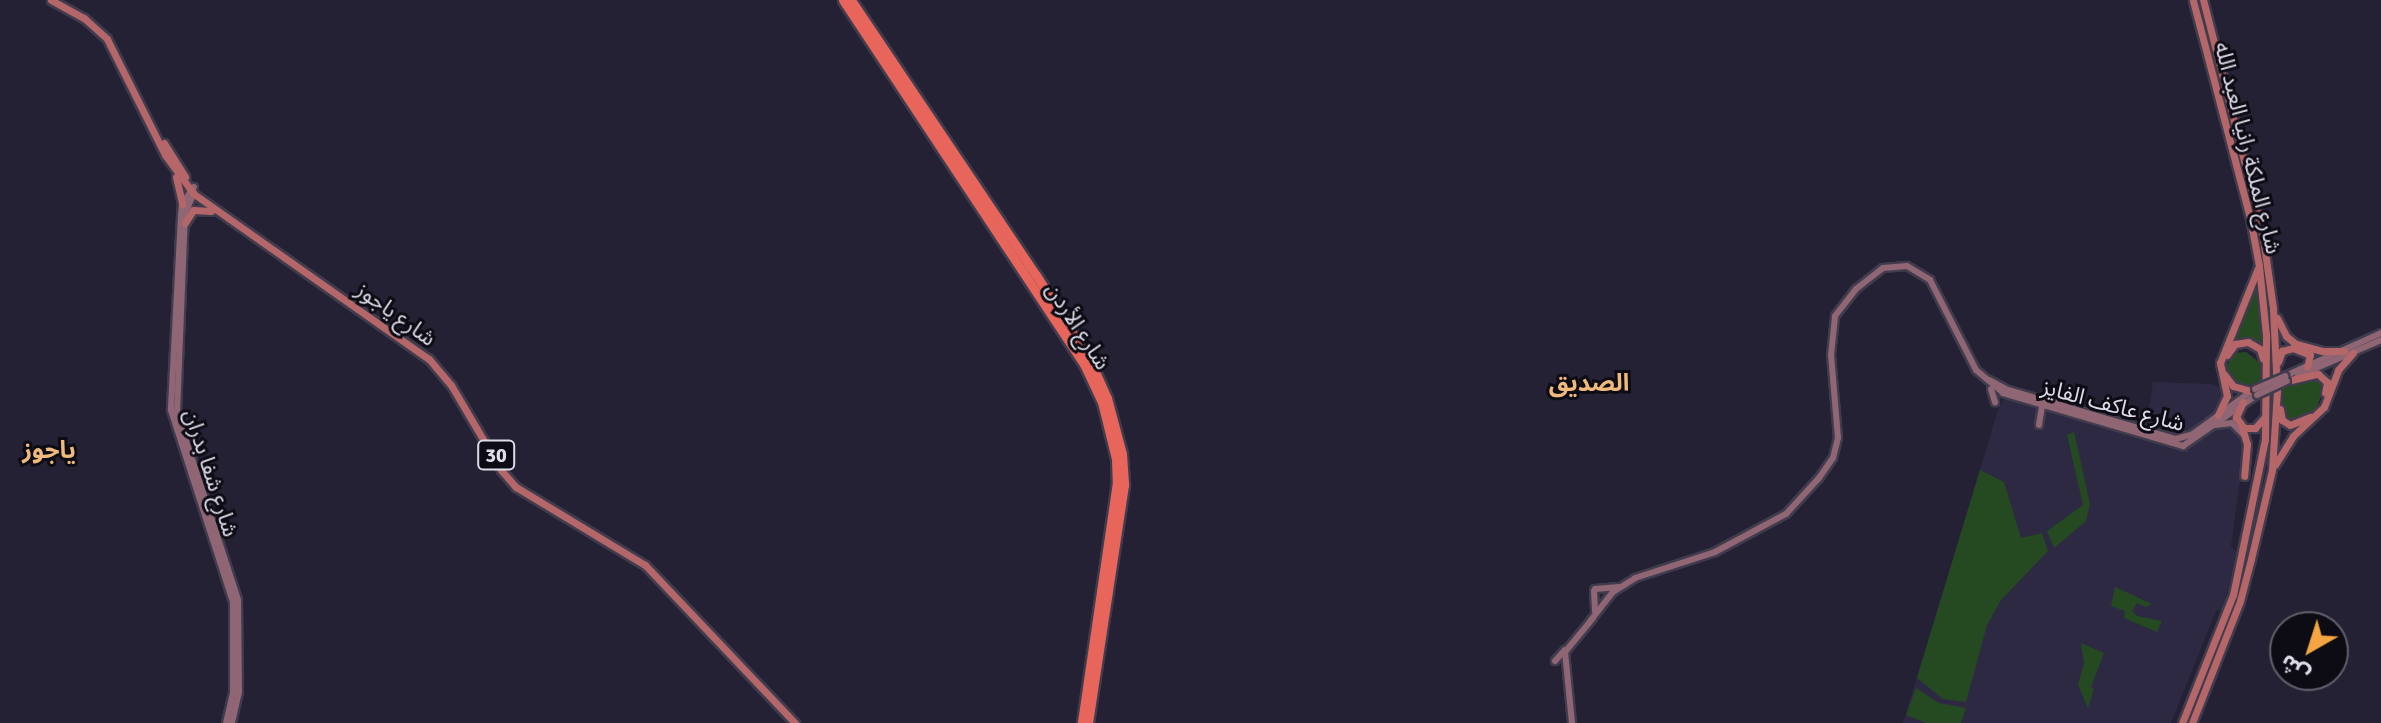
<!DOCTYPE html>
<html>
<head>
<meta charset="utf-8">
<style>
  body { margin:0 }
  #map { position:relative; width:2381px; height:723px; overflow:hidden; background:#242134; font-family:Signika,"Noto Sans Arabic",sans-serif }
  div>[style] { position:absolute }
  .built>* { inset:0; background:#2d2942 }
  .green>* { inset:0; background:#254a22 }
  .roads { filter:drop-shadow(2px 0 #403c4d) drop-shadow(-2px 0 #403c4d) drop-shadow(0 2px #403c4d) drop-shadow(0 -2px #403c4d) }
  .secondary>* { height:6px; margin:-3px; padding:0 3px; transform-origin:3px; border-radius:3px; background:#906674 }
  .primary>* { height:7px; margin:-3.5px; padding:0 3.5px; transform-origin:3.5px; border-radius:3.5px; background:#b56669 }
  .highway>* { height:9px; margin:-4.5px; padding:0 4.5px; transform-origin:4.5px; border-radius:4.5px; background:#e7655b }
  .bridges { filter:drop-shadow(2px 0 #403c4d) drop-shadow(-2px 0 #403c4d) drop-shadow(0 2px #403c4d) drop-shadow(0 -2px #403c4d) }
  .secondary-bridge>* { height:6px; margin:-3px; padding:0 3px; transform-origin:3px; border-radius:3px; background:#906674 }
  span { translate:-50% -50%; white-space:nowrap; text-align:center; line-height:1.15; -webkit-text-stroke:6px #0d0c15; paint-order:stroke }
  .shield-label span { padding:2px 6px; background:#0d0c15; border:2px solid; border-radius:6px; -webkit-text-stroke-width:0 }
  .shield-label { font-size:20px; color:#dddce9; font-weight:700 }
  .street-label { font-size:22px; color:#dddce9 }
  .neighbourhood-label { font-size:24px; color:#f0ba7d; font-weight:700 }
  .north { position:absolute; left:2269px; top:611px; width:80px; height:80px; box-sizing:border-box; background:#0d0c15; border:2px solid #605f6a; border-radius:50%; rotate:219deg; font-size:22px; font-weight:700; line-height:32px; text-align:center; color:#dddce9 }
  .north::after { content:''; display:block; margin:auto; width:28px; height:36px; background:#f2a541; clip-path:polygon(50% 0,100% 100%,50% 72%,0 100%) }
</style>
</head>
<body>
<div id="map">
  <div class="built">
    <div style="clip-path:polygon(2153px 382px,2211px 384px,2222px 388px,2224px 397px,2214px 420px,2202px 418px,2195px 439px,2118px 421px,2117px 415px,2121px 411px,2148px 415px)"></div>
    <div style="clip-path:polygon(2004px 399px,2181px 451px,2219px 427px,2231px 426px,2242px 437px,2241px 474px,2231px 546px,2237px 552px,2235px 566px,2222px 610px,2216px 611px,2171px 723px,1903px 723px,1998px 410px)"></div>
  </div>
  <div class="green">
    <div style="clip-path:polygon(2257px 278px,2264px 358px,2247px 347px,2229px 349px)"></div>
    <div style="clip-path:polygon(2246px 352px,2260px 363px,2262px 382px,2242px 387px,2226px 372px,2226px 366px,2235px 353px)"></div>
    <div style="clip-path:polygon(2308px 376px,2323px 378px,2324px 387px,2317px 407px,2307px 418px,2288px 423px,2281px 414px,2281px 388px)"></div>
    <div style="clip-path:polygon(2074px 432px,2090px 504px,2086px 521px,2054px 548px,2047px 531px,2083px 505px,2067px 435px)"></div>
    <div style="clip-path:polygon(1980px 470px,2004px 482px,2021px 538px,2042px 533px,2048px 551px,2001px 600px,1987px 625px,1966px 702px,1943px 699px,1917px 678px)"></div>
    <div style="clip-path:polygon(2115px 587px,2152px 604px,2146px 607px,2137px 603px,2132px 611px,2137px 616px,2162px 621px,2157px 632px,2124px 618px,2125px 611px,2111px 606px)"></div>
    <div style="clip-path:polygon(2081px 643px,2104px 653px,2091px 687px,2094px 689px,2088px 708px,2078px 685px,2084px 663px)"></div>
    <div style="clip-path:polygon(1916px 688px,1939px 703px,1966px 708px,1961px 723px,1926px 723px,1906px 715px)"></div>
  </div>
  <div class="roads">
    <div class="secondary">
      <div style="left:194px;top:187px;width:21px;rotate:125deg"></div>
      <div style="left:182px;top:204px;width:12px;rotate:95deg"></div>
      <div style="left:181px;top:216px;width:194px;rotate:93deg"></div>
      <div style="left:171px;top:410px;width:202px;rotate:72.1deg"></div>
      <div style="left:233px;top:602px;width:91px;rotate:90deg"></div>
      <div style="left:233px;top:693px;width:31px;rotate:103deg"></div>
      <div style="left:194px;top:193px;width:22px;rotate:114deg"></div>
      <div style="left:185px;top:213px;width:200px;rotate:92.3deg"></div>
      <div style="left:177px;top:413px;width:197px;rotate:71.9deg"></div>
      <div style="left:238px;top:600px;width:92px;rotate:89.4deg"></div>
      <div style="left:239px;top:692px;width:32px;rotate:103deg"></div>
      <div style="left:2285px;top:376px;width:105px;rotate:-24.1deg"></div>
      <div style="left:2298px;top:376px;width:90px;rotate:-23.4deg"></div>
      <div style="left:1989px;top:380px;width:21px;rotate:28deg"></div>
      <div style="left:2008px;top:390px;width:175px;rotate:16.3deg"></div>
      <div style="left:2176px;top:439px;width:18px;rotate:-16deg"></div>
      <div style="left:2193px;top:434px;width:74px;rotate:-36.3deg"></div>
      <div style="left:1991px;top:389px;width:14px;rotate:73deg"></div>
      <div style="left:2052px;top:392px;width:14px;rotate:56deg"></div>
      <div style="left:2039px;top:425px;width:20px;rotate:-81deg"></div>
      <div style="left:2215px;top:425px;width:17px;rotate:-7deg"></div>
      <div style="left:2232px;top:423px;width:16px;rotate:45deg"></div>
      <div style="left:1595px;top:589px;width:24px;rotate:-5deg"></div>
      <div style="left:1594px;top:591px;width:20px;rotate:87deg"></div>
      <div style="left:1591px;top:620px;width:36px;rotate:-52deg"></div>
      <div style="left:1613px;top:592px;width:26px;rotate:-32deg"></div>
      <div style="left:1635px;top:578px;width:84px;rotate:-18deg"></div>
      <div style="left:1715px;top:552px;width:81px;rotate:-28.2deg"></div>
      <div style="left:1786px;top:514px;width:49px;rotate:-47.5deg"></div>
      <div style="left:1819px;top:478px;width:24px;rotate:-55deg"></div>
      <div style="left:1833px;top:458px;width:21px;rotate:-76deg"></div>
      <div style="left:1838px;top:438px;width:83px;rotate:-94.8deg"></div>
      <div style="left:1831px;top:355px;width:39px;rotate:-84deg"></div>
      <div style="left:1835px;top:316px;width:34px;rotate:-52deg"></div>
      <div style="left:1856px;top:289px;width:34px;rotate:-38deg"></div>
      <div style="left:1883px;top:268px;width:24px;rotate:-5deg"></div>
      <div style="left:1907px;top:266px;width:27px;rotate:31deg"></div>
      <div style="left:1930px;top:280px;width:101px;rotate:62.9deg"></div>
      <div style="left:1976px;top:370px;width:35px;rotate:40deg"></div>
      <div style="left:2003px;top:393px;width:188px;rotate:16.4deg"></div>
      <div style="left:2183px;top:446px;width:90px;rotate:-34.6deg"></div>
      <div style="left:1555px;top:661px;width:15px;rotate:-48deg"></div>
      <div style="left:1572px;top:723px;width:71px;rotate:-95.6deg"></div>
      <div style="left:1565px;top:652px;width:44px;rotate:-50.5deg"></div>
    </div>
    <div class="primary">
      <div style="left:51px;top:0;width:38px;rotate:29deg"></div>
      <div style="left:84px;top:18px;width:31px;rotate:42deg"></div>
      <div style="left:107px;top:39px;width:130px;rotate:63.4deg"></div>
      <div style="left:165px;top:155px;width:49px;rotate:53.4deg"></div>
      <div style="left:194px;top:194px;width:287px;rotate:35.1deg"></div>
      <div style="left:429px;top:359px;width:34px;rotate:50deg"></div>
      <div style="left:451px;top:385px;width:99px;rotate:59.5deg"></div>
      <div style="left:501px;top:470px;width:23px;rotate:49deg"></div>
      <div style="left:516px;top:487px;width:151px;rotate:31.2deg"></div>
      <div style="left:645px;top:565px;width:218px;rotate:46.5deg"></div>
      <div style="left:164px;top:143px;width:40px;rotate:58deg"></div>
      <div style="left:176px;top:177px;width:28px;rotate:77deg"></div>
      <div style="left:185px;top:223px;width:15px;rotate:-58deg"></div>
      <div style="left:193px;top:210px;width:18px;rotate:3deg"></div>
      <div style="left:2277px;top:318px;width:20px;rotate:63deg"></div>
      <div style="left:2286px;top:336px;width:13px;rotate:39deg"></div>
      <div style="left:2296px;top:344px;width:28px;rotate:15deg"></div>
      <div style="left:2323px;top:351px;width:21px"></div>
      <div style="left:2227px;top:355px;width:14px;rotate:-54deg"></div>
      <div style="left:2235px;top:344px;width:13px;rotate:-9deg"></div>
      <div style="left:2248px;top:342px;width:14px;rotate:30deg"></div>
      <div style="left:2260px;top:349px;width:10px;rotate:73deg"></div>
      <div style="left:2278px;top:362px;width:12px;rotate:-70deg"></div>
      <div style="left:2282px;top:351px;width:11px;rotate:-15deg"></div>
      <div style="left:2293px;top:348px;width:18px;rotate:22deg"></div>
      <div style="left:2310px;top:355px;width:12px;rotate:104deg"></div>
      <div style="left:2224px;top:374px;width:15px;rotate:53deg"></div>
      <div style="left:2233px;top:386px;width:19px;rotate:16deg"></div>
      <div style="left:2291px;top:380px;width:28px;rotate:-13deg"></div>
      <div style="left:2318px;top:374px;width:12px;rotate:42deg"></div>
      <div style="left:2327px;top:382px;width:11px;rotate:100deg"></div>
      <div style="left:2243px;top:402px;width:17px;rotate:115deg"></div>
      <div style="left:2236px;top:417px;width:14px;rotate:54deg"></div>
      <div style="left:2244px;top:428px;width:11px"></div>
      <div style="left:2255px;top:428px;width:13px;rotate:-48deg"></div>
      <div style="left:2280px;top:409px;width:11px;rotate:80deg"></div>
      <div style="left:2282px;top:420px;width:9px;rotate:32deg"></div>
      <div style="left:2290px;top:425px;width:22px;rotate:-22deg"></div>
      <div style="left:2218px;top:415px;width:21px;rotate:-65deg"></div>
      <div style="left:2227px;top:396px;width:34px;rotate:-102deg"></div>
      <div style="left:2220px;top:363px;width:102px;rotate:-68.2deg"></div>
      <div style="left:2242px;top:427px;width:18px;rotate:74deg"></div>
      <div style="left:2247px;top:444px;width:32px;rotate:95deg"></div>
      <div style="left:2275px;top:465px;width:34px;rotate:-58deg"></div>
      <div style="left:2293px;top:436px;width:42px;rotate:-43.1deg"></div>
      <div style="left:2324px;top:407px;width:40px;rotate:-69deg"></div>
      <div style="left:2338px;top:370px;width:23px;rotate:-49deg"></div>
      <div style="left:2182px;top:723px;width:138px;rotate:-68.3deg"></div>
      <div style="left:2233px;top:595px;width:159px;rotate:-78.4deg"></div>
      <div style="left:2265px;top:439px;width:104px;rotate:-89.4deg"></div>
      <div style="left:2266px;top:335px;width:69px;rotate:-95.8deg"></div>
      <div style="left:2259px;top:266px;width:49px;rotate:-100.6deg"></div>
      <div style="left:2250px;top:218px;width:225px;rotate:-104.7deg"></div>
      <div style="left:2192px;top:723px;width:131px;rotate:-68.5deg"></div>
      <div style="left:2240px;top:601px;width:43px;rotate:-75.3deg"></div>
      <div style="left:2251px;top:559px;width:91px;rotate:-76.7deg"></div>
      <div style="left:2272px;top:470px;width:79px;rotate:-86.4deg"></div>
      <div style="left:2277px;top:391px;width:83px;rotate:-92.8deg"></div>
      <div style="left:2273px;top:308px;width:78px;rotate:-98.1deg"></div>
      <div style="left:2262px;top:231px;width:238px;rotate:-104.3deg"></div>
    </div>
    <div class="highway">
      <div style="left:843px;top:0;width:437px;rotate:56.5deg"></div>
      <div style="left:1084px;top:364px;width:42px;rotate:64.7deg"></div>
      <div style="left:1102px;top:402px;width:59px;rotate:76.2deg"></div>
      <div style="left:1116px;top:459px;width:23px;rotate:88deg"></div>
      <div style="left:1117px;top:482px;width:244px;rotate:98.3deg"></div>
      <div style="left:851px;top:0;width:331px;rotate:56.1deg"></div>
      <div style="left:1036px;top:275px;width:101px;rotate:57.6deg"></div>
      <div style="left:1090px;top:360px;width:42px;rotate:65.9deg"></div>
      <div style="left:1107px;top:398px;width:58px;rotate:75deg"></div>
      <div style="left:1122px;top:454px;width:31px;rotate:86deg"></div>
      <div style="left:1124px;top:485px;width:241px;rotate:98.6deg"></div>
    </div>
  </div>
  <div class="bridges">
    <div class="secondary-bridge">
      <div style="left:2255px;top:389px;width:33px;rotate:-23deg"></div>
      <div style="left:2257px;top:395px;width:33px;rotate:-25deg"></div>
    </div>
  </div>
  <div class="shield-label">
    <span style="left:496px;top:455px">30</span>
  </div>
  <div class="street-label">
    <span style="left:2248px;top:148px;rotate:76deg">شارع الملكة رانيا العبد الله</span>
    <span style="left:396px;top:314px;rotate:36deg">شارع ياجوز</span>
    <span style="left:1078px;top:326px;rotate:57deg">شارع الأردن</span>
    <span style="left:2113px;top:405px;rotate:15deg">شارع عاكف الفايز</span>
    <span style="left:211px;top:473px;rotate:72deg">شارع شفا بدران</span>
  </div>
  <div class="neighbourhood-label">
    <span style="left:1589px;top:384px">الصديق</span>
    <span style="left:49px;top:451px">ياجوز</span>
  </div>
  <div class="north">ش</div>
</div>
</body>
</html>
